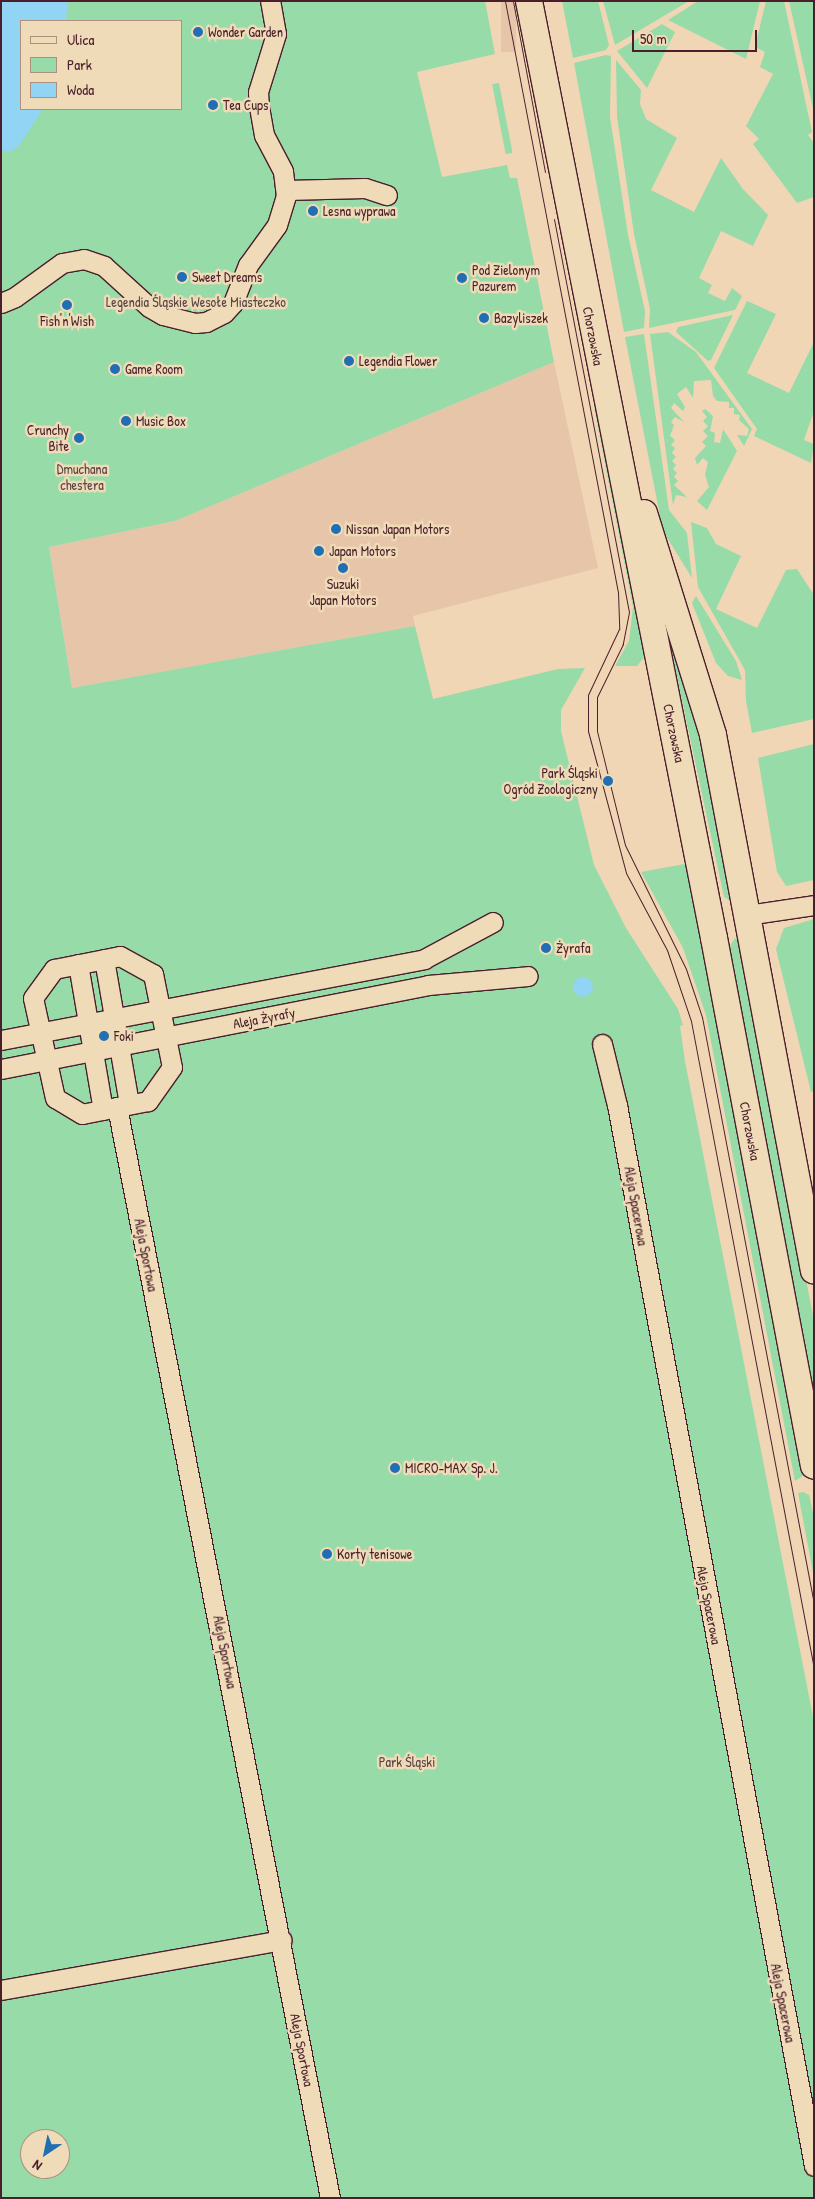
<!DOCTYPE html>
<html>
<head>
<meta charset="utf-8">
<style>
  body { margin:0 }
  #map { position:relative; width:815px; height:2199px; overflow:hidden; background:#f1d6b6; font-family:"Patrick Hand",sans-serif }
  div>[style] { position:absolute }
  .built>* { inset:0; background:#e7c5a9; transform-origin:0 0 }
  .green>* { inset:0; background:#96dba8; transform-origin:0 0 }
  .water>* { inset:0; background:#92d4f3 }
  .round { border-radius:50% }
  .roads { filter:drop-shadow(1px 0 #4a1f2b) drop-shadow(-1px 0 #4a1f2b) drop-shadow(0 1px #4a1f2b) drop-shadow(0 -1px #4a1f2b) }
  .street>* { height:19px; margin:-9.5px; padding:0 9.5px; transform-origin:9.5px; border-radius:9.5px; background:#f0dbb9 }
  .secondary>* { height:26px; margin:-13px; padding:0 13px; transform-origin:13px; border-radius:13px; background:#f0dbb9 }
  .tram>* { height:1px; margin:-0.5px; padding:0 0.5px; transform-origin:0.5px; border-radius:0.5px; background:#4a1f2b }
  .dots>* { width:14px; height:14px; translate:-50% -50%; box-sizing:border-box; border:2px solid #f0dbb9; border-radius:50% }
  span { translate:-50% -50%; white-space:nowrap; text-align:center; line-height:1.15; -webkit-text-stroke:5px #f0dbb9; paint-order:stroke }
  .poi-label { font-size:14px; color:#4a1f2b }
  .left { translate:0 -50%; text-align:left }
  .right { translate:-100% -50%; text-align:right }
  .park-label { font-size:14px; color:#594544 }
  .street-label { font-size:14px; color:#4a1f2b }
  .frame { position:absolute; inset:0; border:2px solid #4a1f2b; pointer-events:none }
  .legend { position:absolute; left:20px; top:20px; width:162px; height:90px; box-sizing:border-box; background:#f0dbb9; border:1px solid #ae9080; margin:0; padding:6px 9px; list-style:none; font-size:15px; color:#4a1f2b }
  .legend li { display:flex; align-items:center; gap:10px; height:25px }
  .legend b { width:25px; border:1px solid #ae9080 }
  .north { position:absolute; left:20px; top:2129px; width:50px; height:50px; box-sizing:border-box; background:#f0dbb9; border:1px solid #ae9080; border-radius:50%; rotate:214deg; font-size:14px; font-weight:700; line-height:20px; text-align:center; color:#4a1f2b }
  .north::after { content:''; display:block; margin:auto; width:18px; height:22px; background:#1f6fb2; clip-path:polygon(50% 0,100% 100%,50% 72%,0 100%) }
  .scale { position:absolute; left:632px; top:30px; width:125px; height:22px; box-sizing:border-box; border:2px solid #4a1f2b; border-top:0; padding-left:6px; font-size:15px; line-height:18px; white-space:nowrap; color:#4a1f2b; -webkit-text-stroke:4px #f0dbb9; paint-order:stroke }
</style>
</head>
<body>
<div id="map">
  <div class="built">
    <div style="left:501px;top:1px;width:15px;height:51px"></div>
    <div style="clip-path:polygon(554px 362px,598px 568px,413px 616px,415px 626px,72px 688px,49px 547px,175px 521px)"></div>
  </div>
  <div class="green">
    <div style="clip-path:polygon(evenodd,1px 1px,485px 1px,495px 54px,417px 72px,442px 177px,507px 165px,510px 178px,517px 178px,554px 362px,175px 521px,49px 547px,72px 688px,415px 626px,433px 699px,558px 669px,585px 668px,561px 710px,561px 731px,594px 865px,626px 928px,678px 1009px,683px 1025px,680px 1026px,685px 1061px,814px 1722px,814px 2198px,1px 2198px,1px 1px,21px 21px,181px 21px,181px 109px,21px 109px,21px 21px,1px 1px,30px 2139px,60px 2139px,60px 2169px,30px 2169px,30px 2139px)"></div>
    <div style="clip-path:polygon(562px 1px,598px 1px,609px 45px,606px 50px,573px 58px)"></div>
    <div style="clip-path:polygon(603px 1px,689px 1px,615px 45px)"></div>
    <div style="clip-path:polygon(698px 1px,760px 1px,746px 59px,668px 20px)"></div>
    <div style="clip-path:polygon(766px 1px,784px 1px,812px 132px,808px 135px,814px 143px,814px 197px,797px 203px,753px 144px,759px 139px,746px 126px,773px 74px,760px 67px,765px 52px,755px 47px)"></div>
    <div style="clip-path:polygon(789px 1px,814px 1px,814px 113px)"></div>
    <div style="clip-path:polygon(662px 24px,675px 32px,647px 88px,617px 51px)"></div>
    <div style="clip-path:polygon(606px 55px,611px 56px,610px 117px,628px 235px,645px 311px,644px 328px,624px 332px,574px 63px)"></div>
    <div style="clip-path:polygon(616px 60px,641px 90px,640px 104px,646px 119px,677px 138px,651px 190px,694px 212px,721px 158px,743px 189px,768px 215px,753px 246px,721px 231px,699px 278px,712px 285px,708px 293px,725px 301px,732px 288px,742px 296px,735px 310px,649px 328px,650px 309px,634px 234px,617px 117px)"></div>
    <div style="left:499px;top:83px;width:71px;height:7px;rotate:79deg"></div>
    <div style="clip-path:polygon(747px 301px,776px 314px,747px 373px,789px 393px,814px 342px,814px 411px,804px 440px,814px 444px,811px 463px,754px 436px,757px 429px,714px 368px)"></div>
    <div style="clip-path:polygon(733px 315px,711px 360px,708px 361px,676px 332px,678px 327px)"></div>
    <div style="clip-path:polygon(668px 332px,696px 352px,752px 429px,744px 446px,737px 435px,747px 436px,749px 429px,739px 420px,740px 415px,734px 414px,734px 408px,729px 408px,729px 402px,717px 401px,713px 396px,711px 380px,694px 381px,693px 398px,686px 387px,677px 394px,685px 407px,683px 411px,674px 403px,671px 408px,684px 422px,675px 417px,671px 422px,674px 425px,670px 436px,675px 440px,671px 445px,675px 448px,672px 453px,676px 457px,672px 461px,676px 465px,673px 469px,677px 473px,674px 477px,678px 481px,674px 485px,687px 497px,676px 495px,673px 505px,650px 334px)"></div>
    <div style="clip-path:polygon(644px 334px,669px 510px,687px 533px,692px 578px,663px 531px,625px 337px)"></div>
    <div style="clip-path:polygon(594px 407px,597px 411px,646px 655px,637px 666px,615px 666px,629px 641px,633px 607px)"></div>
    <div style="clip-path:polygon(705px 409px,713px 416px,710px 431px,715px 433px,714px 442px,720px 443px,723px 429px,737px 451px,707px 510px,697px 501px,709px 487px,705px 475px,708px 462px,703px 458px,697px 465px,695px 458px,706px 446px,702px 442px,708px 436px,703px 431px,708px 426px,703px 421px,707px 417px,702px 411px)"></div>
    <div style="clip-path:polygon(691px 522px,707px 528px,716px 544px,741px 556px,716px 609px,757px 628px,786px 570px,797px 569px,814px 595px,814px 719px,752px 733px,746px 701px,745px 670px,698px 587px)"></div>
    <div style="clip-path:polygon(696px 596px,736px 661px,742px 680px,728px 676px,716px 663px,692px 603px)"></div>
    <div style="clip-path:polygon(666px 625px,697px 711px,732px 899px,729px 900px,724px 897px)"></div>
    <div style="clip-path:polygon(814px 744px,814px 880px,786px 886px,777px 872px,758px 758px)"></div>
    <div style="clip-path:polygon(690px 863px,806px 1474px,795px 1481px,706px 1015px,683px 948px,641px 872px)"></div>
    <div style="clip-path:polygon(814px 919px,814px 1091px,811px 1092px,776px 949px,784px 928px)"></div>
    <div style="clip-path:polygon(735px 938px,740px 939px,814px 1321px,814px 1417px,728px 949px)"></div>
    <div style="clip-path:polygon(803px 1492px,809px 1495px,814px 1517px,814px 1578px,798px 1493px)"></div>
  </div>
  <div class="water">
    <div style="clip-path:polygon(1px 1px,68px 1px,66px 21px,21px 21px,21px 109px,43px 109px,19px 146px,10px 152px,1px 150px)"></div>
    <div class="round" style="left:573px;top:977px;width:20px;height:20px"></div>
  </div>
  <div class="roads">
    <div class="street">
      <div style="left:286px;top:190px;width:79px;rotate:-1.5deg"></div>
      <div style="left:365px;top:188px;width:23px;rotate:18deg"></div>
      <div style="left:1px;top:303px;width:15px;rotate:-23deg"></div>
      <div style="left:15px;top:297px;width:58px;rotate:-35.9deg"></div>
      <div style="left:62px;top:263px;width:22px;rotate:-10deg"></div>
      <div style="left:84px;top:259px;width:21px;rotate:19deg"></div>
      <div style="left:104px;top:266px;width:61px;rotate:42.3deg"></div>
      <div style="left:149px;top:307px;width:16px;rotate:30deg"></div>
      <div style="left:163px;top:315px;width:33px;rotate:14deg"></div>
      <div style="left:195px;top:323px;width:11px;rotate:-5deg"></div>
      <div style="left:206px;top:322px;width:20px;rotate:-27deg"></div>
      <div style="left:224px;top:313px;width:13px;rotate:-48deg"></div>
      <div style="left:233px;top:303px;width:41px;rotate:-68.5deg"></div>
      <div style="left:248px;top:265px;width:49px;rotate:-54.1deg"></div>
      <div style="left:277px;top:225px;width:30px;rotate:-73deg"></div>
      <div style="left:286px;top:196px;width:25px;rotate:-97deg"></div>
      <div style="left:283px;top:171px;width:41px;rotate:-117.8deg"></div>
      <div style="left:264px;top:135px;width:28px;rotate:-100deg"></div>
      <div style="left:259px;top:107px;width:15px;rotate:-94deg"></div>
      <div style="left:258px;top:92px;width:61px;rotate:-72.8deg"></div>
      <div style="left:276px;top:34px;width:34px;rotate:-100deg"></div>
      <div style="left:747px;top:915px;width:68px;rotate:-8.5deg"></div>
      <div style="left:120px;top:956px;width:38px;rotate:29deg"></div>
      <div style="left:153px;top:974px;width:95px;rotate:78.5deg"></div>
      <div style="left:172px;top:1067px;width:42px;rotate:125.2deg"></div>
      <div style="left:148px;top:1101px;width:67px;rotate:168.9deg"></div>
      <div style="left:82px;top:1114px;width:31px;rotate:-149deg"></div>
      <div style="left:55px;top:1098px;width:102px;rotate:-102.4deg"></div>
      <div style="left:33px;top:998px;width:36px;rotate:-54deg"></div>
      <div style="left:54px;top:969px;width:67px;rotate:-11.1deg"></div>
      <div style="left:104px;top:959px;width:147px;rotate:80.2deg"></div>
      <div style="left:78px;top:964px;width:148px;rotate:80.3deg"></div>
      <div style="left:1px;top:1040px;width:431px;rotate:-10.8deg"></div>
      <div style="left:424px;top:959px;width:78px;rotate:-28.2deg"></div>
      <div style="left:602px;top:1044px;width:63px;rotate:76.2deg"></div>
      <div style="left:617px;top:1105px;width:1079px;rotate:79.48deg"></div>
      <div style="left:1px;top:1069px;width:435px;rotate:-11.1deg"></div>
      <div style="left:428px;top:985px;width:100px;rotate:-5.1deg"></div>
      <div style="left:117px;top:1107px;width:1112px;rotate:78.95deg"></div>
      <div style="left:1px;top:1990px;width:285px;rotate:-10.1deg"></div>
    </div>
    <div class="secondary">
      <div style="left:529px;top:1px;width:955px;rotate:78.83deg"></div>
      <div style="left:714px;top:938px;width:537px;rotate:79.28deg"></div>
      <div style="left:644px;top:513px;width:232px;rotate:72.7deg"></div>
      <div style="left:713px;top:735px;width:545px;rotate:79.33deg"></div>
    </div>
  </div>
  <div class="tram">
    <div style="left:505px;top:1px;width:602px;rotate:79.18deg"></div>
    <div style="left:618px;top:592px;width:37px;rotate:88deg"></div>
    <div style="left:619px;top:629px;width:73px;rotate:115.2deg"></div>
    <div style="left:588px;top:695px;width:36px;rotate:90deg"></div>
    <div style="left:588px;top:731px;width:147px;rotate:75deg"></div>
    <div style="left:626px;top:873px;width:87px;rotate:62deg"></div>
    <div style="left:667px;top:950px;width:75px;rotate:71.3deg"></div>
    <div style="left:691px;top:1021px;width:660px;rotate:79.25deg"></div>
    <div style="left:513px;top:1px;width:174px;rotate:79.4deg"></div>
    <div style="left:554px;top:219px;width:400px;rotate:79.2deg"></div>
    <div style="left:629px;top:612px;width:33px;rotate:101deg"></div>
    <div style="left:623px;top:644px;width:59px;rotate:116.1deg"></div>
    <div style="left:597px;top:697px;width:34px;rotate:90deg"></div>
    <div style="left:597px;top:731px;width:117px;rotate:76.2deg"></div>
    <div style="left:625px;top:845px;width:138px;rotate:63.8deg"></div>
    <div style="left:686px;top:969px;width:51px;rotate:71.6deg"></div>
    <div style="left:702px;top:1017px;width:598px;rotate:79.2deg"></div>
  </div>
  <div class="dots">
    <div style="left:198px;top:32px;background:#1f6fb2"></div>
    <div style="left:213px;top:105px;background:#1f6fb2"></div>
    <div style="left:313px;top:211px;background:#1f6fb2"></div>
    <div style="left:182px;top:277px;background:#1f6fb2"></div>
    <div style="left:462px;top:278px;background:#1f6fb2"></div>
    <div style="left:67px;top:305px;background:#1f6fb2"></div>
    <div style="left:484px;top:318px;background:#1f6fb2"></div>
    <div style="left:349px;top:361px;background:#1f6fb2"></div>
    <div style="left:115px;top:369px;background:#1f6fb2"></div>
    <div style="left:126px;top:421px;background:#1f6fb2"></div>
    <div style="left:79px;top:438px;background:#1f6fb2"></div>
    <div style="left:336px;top:529px;background:#1f6fb2"></div>
    <div style="left:319px;top:551px;background:#1f6fb2"></div>
    <div style="left:343px;top:568px;background:#1f6fb2"></div>
    <div style="left:608px;top:781px;background:#1f6fb2"></div>
    <div style="left:546px;top:948px;background:#1f6fb2"></div>
    <div style="left:104px;top:1036px;background:#1f6fb2"></div>
    <div style="left:395px;top:1468px;background:#1f6fb2"></div>
    <div style="left:327px;top:1554px;background:#1f6fb2"></div>
  </div>
  <div class="poi-label">
    <span class="left" style="left:208px;top:32px">Wonder Garden</span>
    <span class="left" style="left:223px;top:105px">Tea Cups</span>
    <span class="left" style="left:323px;top:211px">Lesna wyprawa</span>
    <span class="left" style="left:472px;top:278px">Pod Zielonym<br>Pazurem</span>
    <span class="left" style="left:192px;top:277px">Sweet Dreams</span>
    <span class="left" style="left:494px;top:318px">Bazyliszek</span>
    <span style="left:67px;top:321px">Fish'n'Wish</span>
    <span class="left" style="left:359px;top:361px">Legendia Flower</span>
    <span class="left" style="left:125px;top:369px">Game Room</span>
    <span class="left" style="left:136px;top:421px">Music Box</span>
    <span class="right" style="left:69px;top:438px">Crunchy<br>Bite</span>
    <span class="left" style="left:346px;top:529px">Nissan Japan Motors</span>
    <span class="left" style="left:329px;top:551px">Japan Motors</span>
    <span style="left:343px;top:592px">Suzuki<br>Japan Motors</span>
    <span class="right" style="left:598px;top:781px">Park Śląski<br>Ogród Zoologiczny</span>
    <span class="left" style="left:556px;top:948px">Żyrafa</span>
    <span class="left" style="left:114px;top:1036px">Foki</span>
    <span class="left" style="left:405px;top:1468px">MICRO-MAX Sp. J.</span>
    <span class="left" style="left:337px;top:1554px">Korty tenisowe</span>
  </div>
  <div class="park-label">
    <span style="left:196px;top:302px">Legendia Śląskie Wesołe Miasteczko</span>
    <span style="left:82px;top:477px">Dmuchana<br>chestera</span>
    <span style="left:407px;top:1762px">Park Śląski</span>
  </div>
  <div class="street-label">
    <span style="left:593px;top:336px;rotate:79deg">Chorzowska</span>
    <span style="left:674px;top:733px;rotate:78deg">Chorzowska</span>
    <span style="left:264px;top:1018px;rotate:-11deg">Aleja Żyrafy</span>
    <span style="left:750px;top:1131px;rotate:79deg">Chorzowska</span>
    <span style="left:636px;top:1206px;rotate:80deg">Aleja Spacerowa</span>
    <span style="left:146px;top:1255px;rotate:79deg">Aleja Sportowa</span>
    <span style="left:709px;top:1605px;rotate:79deg">Aleja Spacerowa</span>
    <span style="left:225px;top:1652px;rotate:79deg">Aleja Sportowa</span>
    <span style="left:783px;top:2003px;rotate:79deg">Aleja Spacerowa</span>
    <span style="left:302px;top:2050px;rotate:79deg">Aleja Sportowa</span>
  </div>
  <div class="frame"></div>
  <ul class="legend">
  <li><b style="height:6px;background:#f0dbb9"></b>Ulica</li>
  <li><b style="height:14px;background:#96dba8"></b>Park</li>
  <li><b style="height:14px;background:#92d4f3"></b>Woda</li>
  </ul>
  <div class="north">N</div>
  <div class="scale">50 m</div>
</div>
</body>
</html>
